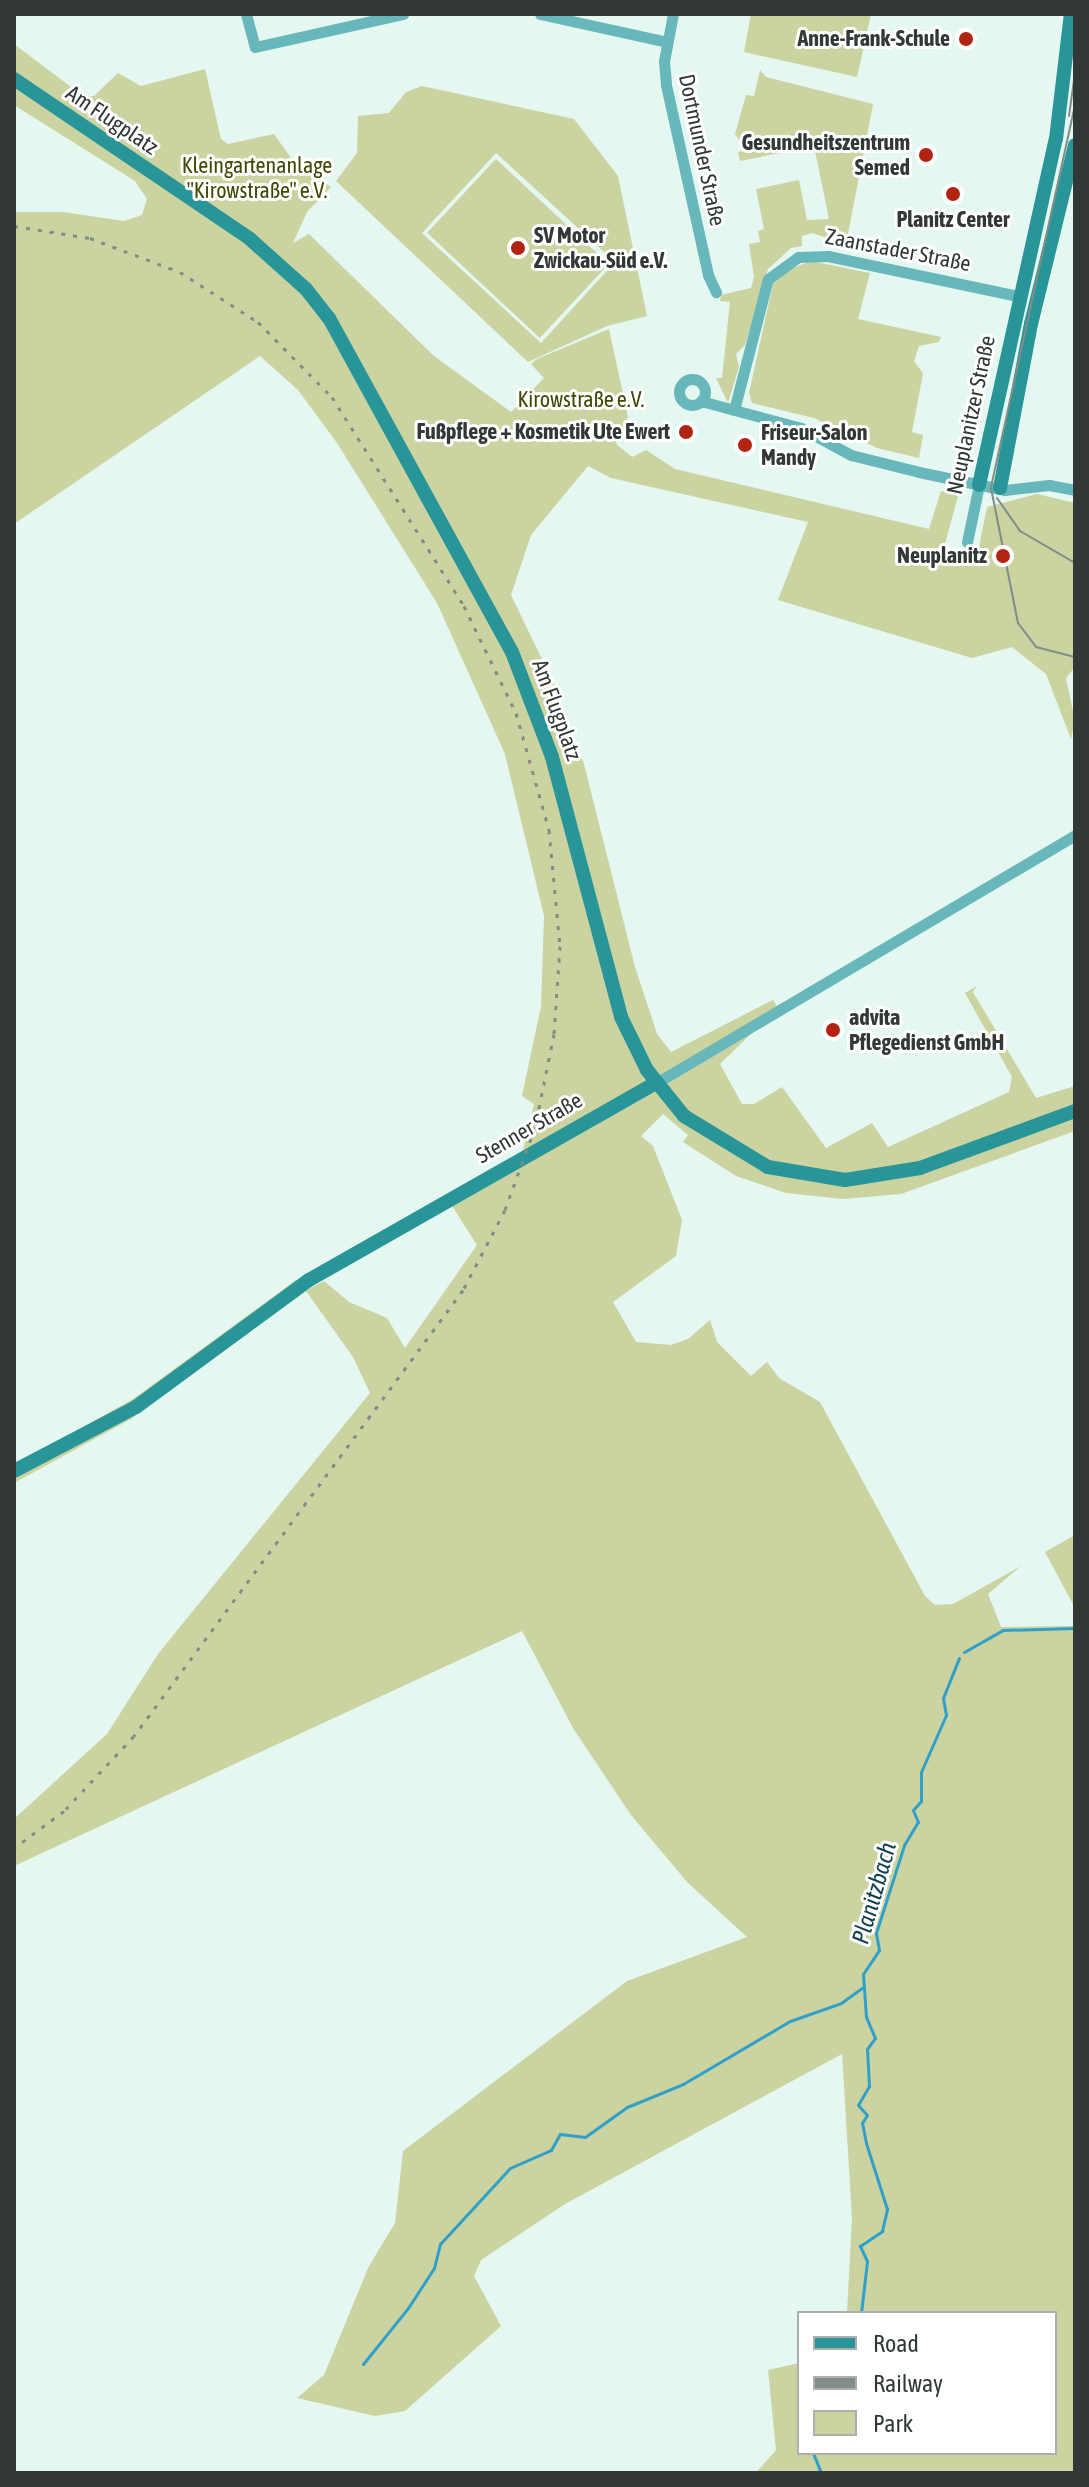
<!DOCTYPE html>
<html>
<head>
<meta charset="utf-8">
<style>
  body { margin:0 }
  #map { position:relative; width:1089px; height:2487px; overflow:hidden; background:#e4f7f0; font-family:"Asap Condensed",sans-serif }
  div>[style] { position:absolute }
  .green>* { inset:0; background:#cbd3a0; transform-origin:0 0 }
  .stream>* { height:3px; margin:-1.5px; padding:0 1.5px; transform-origin:1.5px; border-radius:1.5px; background:#31a0c8 }
  .street>* { height:11px; margin:-5.5px; padding:0 5.5px; transform-origin:5.5px; border-radius:5.5px; background:#68b7ba }
  .street>.ring { margin:-5.5px; padding:0; box-sizing:content-box; background:none; border:11px solid #68b7ba; border-radius:50% }
  .secondary>* { height:14px; margin:-7px; padding:0 7px; transform-origin:7px; border-radius:7px; background:#289599 }
  .tram>* { height:2px; margin:-1px; padding:0 1px; transform-origin:1px; border-radius:1px; background:#808d88 }
  .rail>* { height:3px; margin-top:-1.5px; transform-origin:0; background:repeating-linear-gradient(90deg,#808d88 0 4px,transparent 0 12px) }
  .dots>* { width:22px; height:22px; translate:-50% -50%; box-sizing:border-box; border:4px solid #fff; border-radius:50% }
  span { translate:-50% -50%; white-space:nowrap; text-align:center; line-height:1.15; -webkit-text-stroke:6px #fff; paint-order:stroke }
  .poi-label { font-size:22px; color:#313836; font-weight:700 }
  .right { translate:-100% -50%; text-align:right }
  .left { translate:0 -50%; text-align:left }
  .street-label { font-size:22px; color:#313836 }
  .park-label { font-size:22px; color:#424802 }
  .water-label { font-size:24px; color:#134152; font-style:italic }
  .frame { position:absolute; inset:0; border:16px solid #313836; pointer-events:none }
  .legend { position:absolute; left:797px; top:2311px; width:260px; height:144px; box-sizing:border-box; background:#fff; border:2px solid #adafaf; margin:0; padding:10px 14px; list-style:none; font-size:24px; color:#313836 }
  .legend li { display:flex; align-items:center; gap:16px; height:40px }
  .legend b { width:40px; border:2px solid #adafaf }
</style>
</head>
<body>
<div id="map">
  <div class="green">
    <div style="clip-path:polygon(751px 14px,871px 14px,857px 77px,744px 52px)"></div>
    <div style="clip-path:polygon(14px 44px,83px 96px,94px 96px,118px 73px,141px 86px,205px 69px,221px 139px,228px 144px,274px 134px,291px 158px,331px 187px,307px 212px,293px 243px,309px 234px,434px 356px,511px 412px,544px 378px,531px 364px,537px 359px,609px 329px,628px 417px,616px 444px,632px 457px,646px 450px,675px 469px,929px 529px,941px 491px,946px 492px,958px 496px,943px 551px,977px 557px,987px 507px,1037px 494px,1075px 503px,1075px 667px,1066px 678px,1075px 721px,1071px 739px,1046px 674px,1012px 647px,972px 658px,778px 600px,808px 522px,611px 478px,588px 466px,531px 535px,511px 595px,554px 684px,584px 764px,635px 967px,657px 1034px,671px 1052px,773px 1000px,782px 1015px,752px 1033px,720px 1064px,742px 1104px,754px 1104px,782px 1087px,826px 1148px,872px 1123px,888px 1147px,1009px 1092px,1012px 1077px,965px 993px,977px 986px,973px 992px,1036px 1098px,1075px 1086px,1075px 1131px,901px 1194px,843px 1199px,786px 1193px,736px 1176px,683px 1142px,688px 1135px,663px 1114px,641px 1136px,653px 1146px,682px 1220px,676px 1256px,613px 1302px,636px 1342px,671px 1345px,688px 1339px,710px 1320px,717px 1342px,751px 1376px,767px 1362px,779px 1378px,820px 1402px,925px 1596px,935px 1605px,953px 1604px,1021px 1566px,988px 1594px,1001px 1627px,1075px 1626px,1075px 2473px,756px 2473px,776px 2450px,768px 2370px,799px 2363px,799px 2453px,1055px 2453px,1055px 2313px,847px 2313px,852px 2218px,842px 2054px,565px 2204px,481px 2260px,474px 2276px,501px 2326px,405px 2411px,375px 2416px,297px 2398px,324px 2375px,369px 2266px,395px 2223px,403px 2151px,627px 1981px,747px 1937px,687px 1882px,631px 1815px,573px 1728px,522px 1631px,14px 1866px,14px 1819px,107px 1734px,158px 1654px,370px 1393px,353px 1357px,306px 1291px,131px 1419px,14px 1483px,14px 1466px,133px 1399px,296px 1280px,306px 1290px,324px 1281px,349px 1302px,387px 1318px,405px 1348px,477px 1245px,452px 1206px,519px 1167px,534px 1104px,522px 1096px,541px 1006px,544px 916px,505px 754px,437px 603px,337px 443px,298px 390px,260px 356px,14px 524px,14px 212px,63px 212px,124px 221px,142px 215px,147px 199px,135px 181px,14px 105px)"></div>
    <div style="clip-path:polygon(760px 70px,766px 77px,873px 104px,846px 244px,812px 233px,802px 236px,802px 246px,791px 248px,768px 269px,745px 345px,736px 354px,739px 367px,728px 403px,716px 378px,722px 378px,730px 302px,720px 301px,721px 295px,751px 288px,754px 277px,749px 244px,760px 242px,758px 231px,764px 229px,756px 189px,799px 180px,807px 220px,829px 219px,814px 146px,740px 161px,738px 152px,746px 150px,735px 134px,746px 95px,754px 96px)"></div>
    <div style="clip-path:polygon(evenodd,422px 86px,574px 119px,618px 176px,647px 316px,607px 326px,528px 362px,336px 181px,357px 153px,358px 116px,389px 113px,406px 92px,422px 86px,496px 153px,615px 262px,541px 343px,422px 233px,496px 153px)"></div>
    <div style="left:496px;top:159px;width:154px;height:101px;rotate:43deg"></div>
    <div style="clip-path:polygon(811px 261px,870px 273px,858px 319px,941px 337px,939px 342px,919px 346px,914px 361px,923px 373px,912px 432px,923px 435px,919px 458px,877px 448px,814px 418px,752px 403px,749px 393px,773px 284px,783px 272px)"></div>
    <div style="clip-path:polygon(1075px 1535px,1075px 1608px,1045px 1552px)"></div>
  </div>
  <div class="stream">
    <div style="left:964px;top:1652px;width:45px;rotate:-29.4deg"></div>
    <div style="left:1003px;top:1630px;width:72px;rotate:-1.6deg"></div>
    <div style="left:861px;top:2313px;width:52px;rotate:-83.4deg"></div>
    <div style="left:867px;top:2261px;width:17px;rotate:-115deg"></div>
    <div style="left:860px;top:2246px;width:27px;rotate:-34deg"></div>
    <div style="left:882px;top:2231px;width:23px;rotate:-77deg"></div>
    <div style="left:887px;top:2209px;width:69px;rotate:-107.7deg"></div>
    <div style="left:866px;top:2143px;width:20px;rotate:-101deg"></div>
    <div style="left:862px;top:2123px;width:9px;rotate:-58deg"></div>
    <div style="left:867px;top:2115px;width:13px;rotate:-132deg"></div>
    <div style="left:858px;top:2105px;width:22px;rotate:-60deg"></div>
    <div style="left:869px;top:2086px;width:37px;rotate:-93deg"></div>
    <div style="left:867px;top:2049px;width:14px;rotate:-54deg"></div>
    <div style="left:875px;top:2038px;width:23px;rotate:-113deg"></div>
    <div style="left:866px;top:2017px;width:43px;rotate:-94deg"></div>
    <div style="left:863px;top:1974px;width:29px;rotate:-56deg"></div>
    <div style="left:879px;top:1950px;width:17px;rotate:-100deg"></div>
    <div style="left:876px;top:1933px;width:92px;rotate:-72.3deg"></div>
    <div style="left:904px;top:1845px;width:27px;rotate:-59deg"></div>
    <div style="left:918px;top:1822px;width:13px;rotate:-113deg"></div>
    <div style="left:913px;top:1810px;width:12px;rotate:-48deg"></div>
    <div style="left:921px;top:1801px;width:29px;rotate:-90deg"></div>
    <div style="left:921px;top:1772px;width:62px;rotate:-66.3deg"></div>
    <div style="left:946px;top:1715px;width:17px;rotate:-100deg"></div>
    <div style="left:943px;top:1698px;width:43px;rotate:-68.2deg"></div>
    <div style="left:363px;top:2364px;width:72px;rotate:-51.2deg"></div>
    <div style="left:408px;top:2308px;width:48px;rotate:-57deg"></div>
    <div style="left:434px;top:2268px;width:25px;rotate:-76deg"></div>
    <div style="left:440px;top:2244px;width:103px;rotate:-47.4deg"></div>
    <div style="left:510px;top:2168px;width:45px;rotate:-23.7deg"></div>
    <div style="left:551px;top:2150px;width:18px;rotate:-61deg"></div>
    <div style="left:560px;top:2134px;width:25px;rotate:7deg"></div>
    <div style="left:585px;top:2137px;width:52px;rotate:-35.5deg"></div>
    <div style="left:627px;top:2107px;width:61px;rotate:-22.3deg"></div>
    <div style="left:683px;top:2084px;width:124px;rotate:-30.5deg"></div>
    <div style="left:790px;top:2021px;width:54px;rotate:-19.4deg"></div>
    <div style="left:841px;top:2003px;width:26px;rotate:-36deg"></div>
    <div style="left:813px;top:2453px;width:22px;rotate:68deg"></div>
  </div>
  <div class="street">
    <div style="left:246px;top:14px;width:34px;rotate:75deg"></div>
    <div style="left:255px;top:47px;width:152px;rotate:-12.6deg"></div>
    <div style="left:540px;top:14px;width:130px;rotate:12.4deg"></div>
    <div style="left:673px;top:14px;width:48px;rotate:100.8deg"></div>
    <div style="left:664px;top:61px;width:24px;rotate:85deg"></div>
    <div style="left:666px;top:85px;width:195px;rotate:77.5deg"></div>
    <div style="left:708px;top:275px;width:19px;rotate:65deg"></div>
    <div class="ring" style="left:679px;top:379px;width:15px;height:15px"></div>
    <div style="left:701px;top:401px;width:104px;rotate:15.1deg"></div>
    <div style="left:801px;top:428px;width:57px;rotate:28.4deg"></div>
    <div style="left:851px;top:455px;width:70px;rotate:14deg"></div>
    <div style="left:919px;top:472px;width:88px;rotate:11.8deg"></div>
    <div style="left:1005px;top:490px;width:44px;rotate:-6.5deg"></div>
    <div style="left:1049px;top:485px;width:26px;rotate:11deg"></div>
    <div style="left:734px;top:410px;width:135px;rotate:-75.5deg"></div>
    <div style="left:768px;top:279px;width:37px;rotate:-36deg"></div>
    <div style="left:798px;top:257px;width:30px;rotate:-2deg"></div>
    <div style="left:828px;top:256px;width:194px;rotate:11.9deg"></div>
    <div style="left:967px;top:542px;width:58px;rotate:-78.1deg"></div>
    <div style="left:656px;top:1083px;width:487px;rotate:-30.6deg"></div>
  </div>
  <div class="secondary">
    <div style="left:14px;top:79px;width:285px;rotate:34.1deg"></div>
    <div style="left:250px;top:239px;width:75px;rotate:41.8deg"></div>
    <div style="left:306px;top:289px;width:37px;rotate:52deg"></div>
    <div style="left:329px;top:318px;width:381px;rotate:61.3deg"></div>
    <div style="left:512px;top:652px;width:112px;rotate:69.1deg"></div>
    <div style="left:552px;top:757px;width:269px;rotate:75.1deg"></div>
    <div style="left:621px;top:1017px;width:59px;rotate:63.9deg"></div>
    <div style="left:647px;top:1070px;width:59px;rotate:51.2deg"></div>
    <div style="left:684px;top:1116px;width:98px;rotate:31.3deg"></div>
    <div style="left:768px;top:1167px;width:78px;rotate:9.6deg"></div>
    <div style="left:845px;top:1180px;width:76px;rotate:-9.1deg"></div>
    <div style="left:920px;top:1168px;width:165px;rotate:-20.2deg"></div>
    <div style="left:979px;top:485px;width:354px;rotate:-77.5deg"></div>
    <div style="left:1056px;top:139px;width:126px;rotate:-83.2deg"></div>
    <div style="left:1000px;top:488px;width:167px;rotate:-79.3deg"></div>
    <div style="left:1031px;top:324px;width:184px;rotate:-76.2deg"></div>
    <div style="left:14px;top:1471px;width:138px;rotate:-27.7deg"></div>
    <div style="left:136px;top:1407px;width:215px;rotate:-36.3deg"></div>
    <div style="left:309px;top:1280px;width:399px;rotate:-29.6deg"></div>
  </div>
  <div class="tram">
    <div style="left:1075px;top:105px;width:392px;rotate:102.4deg"></div>
    <div style="left:991px;top:488px;width:138px;rotate:78.7deg"></div>
    <div style="left:1018px;top:623px;width:30px;rotate:53deg"></div>
    <div style="left:1036px;top:647px;width:40px;rotate:14.4deg"></div>
    <div style="left:1069px;top:116px;width:43px;rotate:-82.1deg"></div>
    <div style="left:997px;top:498px;width:40px;rotate:55.1deg"></div>
    <div style="left:1020px;top:531px;width:64px;rotate:30.2deg"></div>
  </div>
  <div class="rail">
    <div style="left:14px;top:226px;width:77px;rotate:9deg"></div>
    <div style="left:90px;top:238px;width:96px;rotate:20.7deg"></div>
    <div style="left:180px;top:272px;width:93px;rotate:32.7deg"></div>
    <div style="left:258px;top:322px;width:105px;rotate:45.4deg"></div>
    <div style="left:332px;top:397px;width:247px;rotate:57.7deg"></div>
    <div style="left:464px;top:606px;width:119px;rotate:64.1deg"></div>
    <div style="left:516px;top:713px;width:122px;rotate:74.2deg"></div>
    <div style="left:549px;top:830px;width:117px;rotate:84.6deg"></div>
    <div style="left:560px;top:946px;width:88px;rotate:93.9deg"></div>
    <div style="left:554px;top:1034px;width:95px;rotate:101.5deg"></div>
    <div style="left:535px;top:1127px;width:88px;rotate:109.9deg"></div>
    <div style="left:505px;top:1210px;width:90px;rotate:117.7deg"></div>
    <div style="left:463px;top:1290px;width:554px;rotate:126.42deg"></div>
    <div style="left:134px;top:1736px;width:103px;rotate:133deg"></div>
    <div style="left:64px;top:1811px;width:62px;rotate:143.5deg"></div>
  </div>
  <div class="dots">
    <div style="left:966px;top:39px;background:#b22411"></div>
    <div style="left:926px;top:155px;background:#b22411"></div>
    <div style="left:953px;top:194px;background:#b22411"></div>
    <div style="left:518px;top:248px;background:#b22411"></div>
    <div style="left:686px;top:432px;background:#b22411"></div>
    <div style="left:745px;top:445px;background:#b22411"></div>
    <div style="left:1003px;top:556px;background:#b22411"></div>
    <div style="left:833px;top:1030px;background:#b22411"></div>
  </div>
  <div class="poi-label">
    <span class="right" style="left:950px;top:39px">Anne-Frank-Schule</span>
    <span class="right" style="left:910px;top:155px">Gesundheitszentrum<br>Semed</span>
    <span style="left:953px;top:220px">Planitz Center</span>
    <span class="left" style="left:534px;top:248px">SV Motor<br>Zwickau-Süd e.V.</span>
    <span class="right" style="left:670px;top:432px">Fußpflege + Kosmetik Ute Ewert</span>
    <span class="left" style="left:761px;top:445px">Friseur-Salon<br>Mandy</span>
    <span class="right" style="left:987px;top:556px">Neuplanitz</span>
    <span class="left" style="left:849px;top:1030px">advita<br>Pflegedienst GmbH</span>
  </div>
  <div class="street-label">
    <span style="left:112px;top:120px;rotate:34deg">Am Flugplatz</span>
    <span style="left:702px;top:150px;rotate:78deg">Dortmunder Straße</span>
    <span style="left:898px;top:250px;rotate:11deg">Zaanstader Straße</span>
    <span style="left:971px;top:415px;rotate:-78deg">Neuplanitzer Straße</span>
    <span style="left:557px;top:710px;rotate:70deg">Am Flugplatz</span>
    <span style="left:529px;top:1128px;rotate:-30deg">Stenner Straße</span>
  </div>
  <div class="park-label">
    <span style="left:257px;top:178px">Kleingartenanlage<br>"Kirowstraße" e.V.</span>
    <span style="left:581px;top:400px">Kirowstraße e.V.</span>
  </div>
  <div class="water-label">
    <span style="left:874px;top:1893px;rotate:-74deg">Planitzbach</span>
  </div>
  <div class="frame"></div>
  <ul class="legend">
  <li><b style="height:10px;background:#289599"></b>Road</li>
  <li><b style="height:10px;background:#808d88"></b>Railway</li>
  <li><b style="height:22px;background:#cbd3a0"></b>Park</li>
  </ul>
</div>
</body>
</html>
